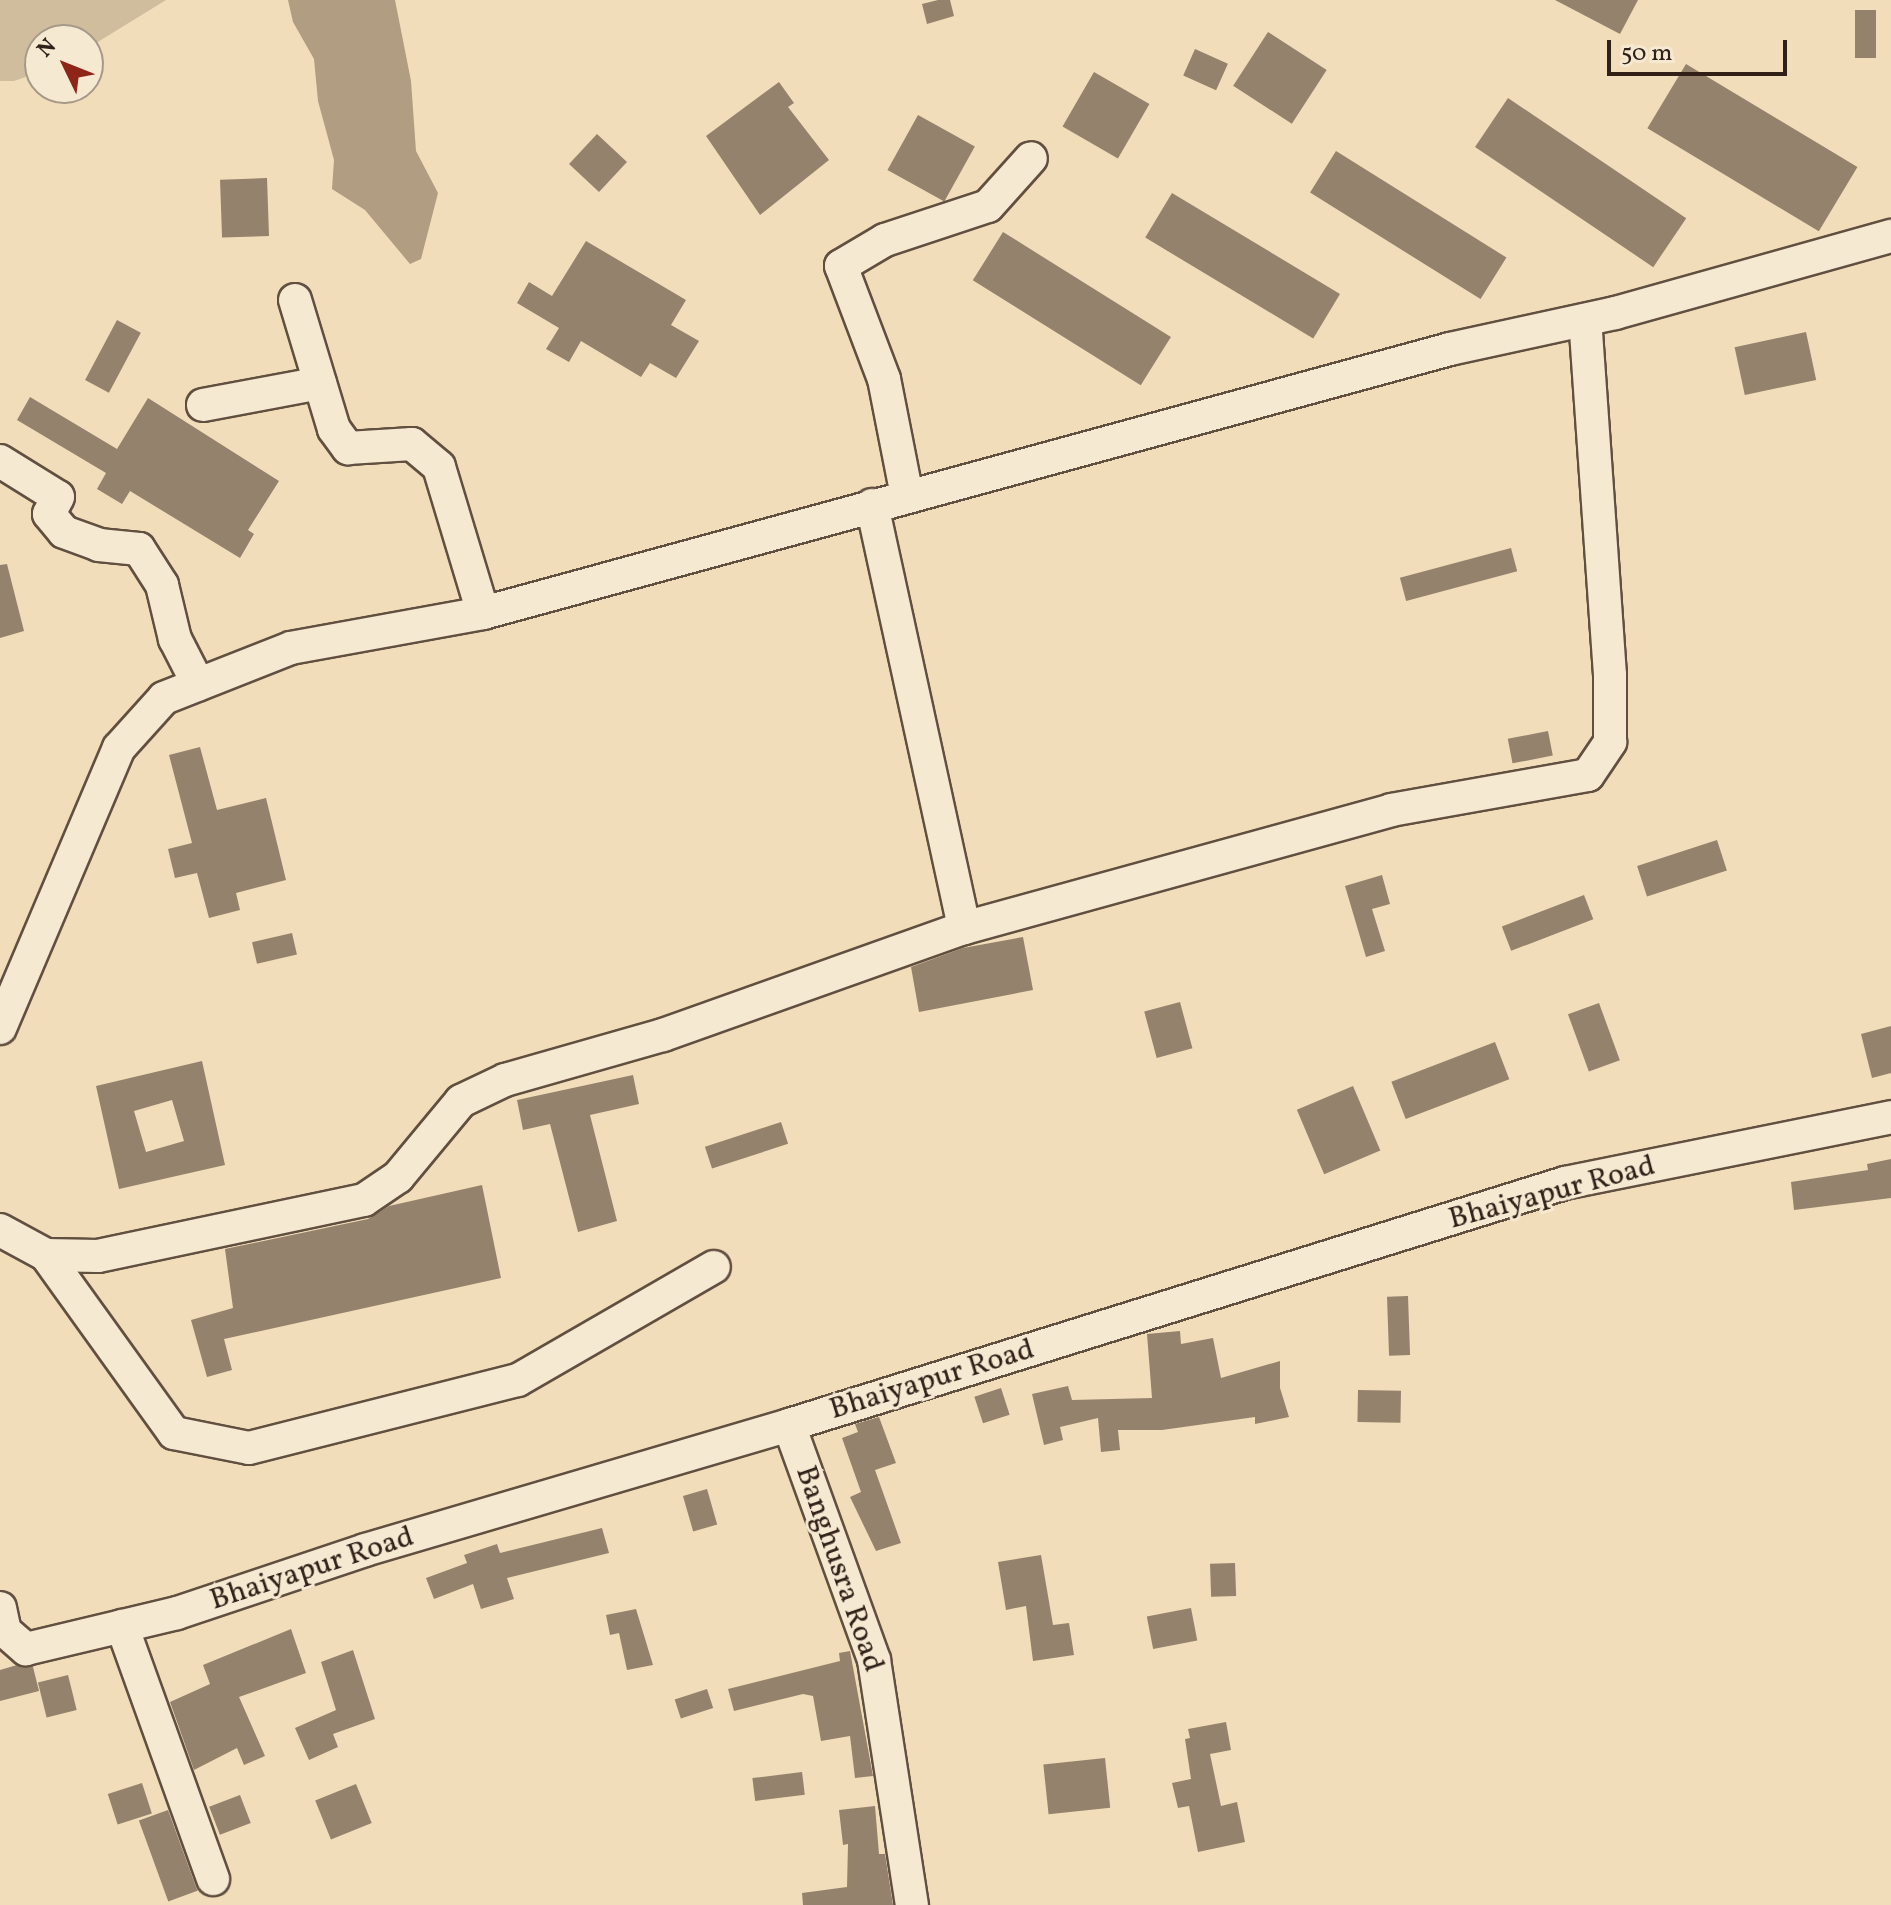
<!DOCTYPE html>
<html>
<head>
<meta charset="utf-8">
<style>
  body { margin:0 }
  #map { position:relative; width:1891px; height:1905px; overflow:hidden; background:#f1ddb9; font-family:Vollkorn,serif }
  div>[style] { position:absolute }
  .green>* { inset:0; background:#d0bd9e }
  .water>* { inset:0; background:#b09d82 }
  .building>* { inset:0; background:#95826c; transform-origin:0 0 }
  .roads { filter:drop-shadow(2px 0 #614f40) drop-shadow(-2px 0 #614f40) drop-shadow(0 2px #614f40) drop-shadow(0 -2px #614f40) }
  .minor>* { height:32px; margin:-16px; padding:0 16px; transform-origin:16px; border-radius:16px; background:#f6e9d2 }
  span { translate:-50% -50%; white-space:nowrap; text-align:center; line-height:1.15; -webkit-text-stroke:6px #f6e9d2; paint-order:stroke }
  .street-label { font-size:30px; color:#312018 }
  .north { position:absolute; left:24px; top:24px; width:80px; height:80px; box-sizing:border-box; background:#f6e9d2; border:2px solid #a79988; border-radius:50%; rotate:313deg; font-size:22px; font-weight:700; line-height:32px; text-align:center; color:#312018 }
  .north::after { content:''; display:block; margin:auto; width:28px; height:36px; background:#8f2418; clip-path:polygon(50% 0,100% 100%,50% 72%,0 100%) }
  .scale { position:absolute; left:1607px; top:40px; width:180px; height:36px; box-sizing:border-box; border:4px solid #312018; border-top:0; padding-left:10px; font-size:24px; line-height:28px; white-space:nowrap; color:#312018; -webkit-text-stroke:6px #f6e9d2; paint-order:stroke }
</style>
</head>
<body>
<div id="map">
  <div class="green">
    <div style="clip-path:polygon(0 0,166px 0,88px 48px,88px 40px,40px 40px,40px 72px,14px 81px,0 81px)"></div>
  </div>
  <div class="water">
    <div style="clip-path:polygon(288px 0,395px 0,411px 81px,416px 151px,438px 193px,421px 259px,410px 264px,365px 210px,332px 189px,334px 160px,318px 101px,314px 59px,293px 22px)"></div>
  </div>
  <div class="building">
    <div style="clip-path:polygon(938px 0,950px 0,954px 16px,927px 24px,922px 4px)"></div>
    <div style="clip-path:polygon(1555px 0,1638px 0,1620px 34px)"></div>
    <div style="left:1855px;top:10px;width:21px;height:48px"></div>
    <div style="left:1268px;top:32px;width:70px;height:64px;rotate:33deg"></div>
    <div style="left:1195px;top:49px;width:36px;height:29px;rotate:24deg"></div>
    <div style="left:1686px;top:64px;width:200px;height:75px;rotate:31deg"></div>
    <div style="left:1094px;top:72px;width:64px;height:63px;rotate:30deg"></div>
    <div style="clip-path:polygon(779px 82px,794px 103px,788px 107px,829px 160px,760px 215px,706px 136px)"></div>
    <div style="left:1508px;top:98px;width:215px;height:59px;rotate:34deg"></div>
    <div style="left:918px;top:115px;width:65px;height:63px;rotate:29deg"></div>
    <div style="left:597px;top:134px;width:41px;height:41px;rotate:43deg"></div>
    <div style="left:1336px;top:151px;width:201px;height:49px;rotate:32deg"></div>
    <div style="left:267px;top:178px;width:58px;height:47px;rotate:88deg"></div>
    <div style="left:1172px;top:193px;width:196px;height:52px;rotate:31deg"></div>
    <div style="left:1003px;top:232px;width:198px;height:57px;rotate:32deg"></div>
    <div style="clip-path:polygon(586px 241px,686px 300px,671px 325px,699px 341px,676px 378px,650px 363px,641px 377px,581px 341px,569px 362px,546px 349px,559px 328px,517px 303px,529px 282px,552px 296px)"></div>
    <div style="left:117px;top:320px;width:27px;height:68px;rotate:28deg"></div>
    <div style="left:1806px;top:332px;width:49px;height:73px;rotate:78deg"></div>
    <div style="clip-path:polygon(30px 397px,117px 449px,148px 398px,279px 481px,248px 530px,254px 534px,240px 558px,130px 491px,122px 504px,97px 489px,106px 473px,17px 420px)"></div>
    <div style="left:1511px;top:548px;width:24px;height:115px;rotate:75deg"></div>
    <div style="clip-path:polygon(7px 564px,24px 631px,0 638px,0 565px)"></div>
    <div style="left:1548px;top:731px;width:25px;height:41px;rotate:79deg"></div>
    <div style="clip-path:polygon(200px 747px,217px 810px,266px 798px,286px 880px,236px 893px,240px 910px,209px 918px,197px 873px,175px 878px,168px 849px,192px 843px,169px 755px)"></div>
    <div style="left:1717px;top:840px;width:32px;height:84px;rotate:72deg"></div>
    <div style="clip-path:polygon(1382px 875px,1390px 904px,1372px 909px,1385px 951px,1366px 957px,1345px 886px)"></div>
    <div style="left:1584px;top:895px;width:26px;height:88px;rotate:69deg"></div>
    <div style="left:292px;top:933px;width:22px;height:41px;rotate:77deg"></div>
    <div style="clip-path:polygon(1023px 937px,1033px 990px,919px 1012px,911px 967px,963px 948px)"></div>
    <div style="left:1180px;top:1002px;width:48px;height:37px;rotate:75deg"></div>
    <div style="left:1599px;top:1003px;width:61px;height:33px;rotate:70deg"></div>
    <div style="clip-path:polygon(1891px 1026px,1891px 1073px,1872px 1078px,1861px 1034px)"></div>
    <div style="left:1495px;top:1042px;width:40px;height:111px;rotate:69deg"></div>
    <div style="clip-path:polygon(evenodd,202px 1061px,225px 1165px,119px 1189px,96px 1086px,202px 1061px,172px 1100px,184px 1141px,146px 1152px,134px 1111px,172px 1100px)"></div>
    <div style="clip-path:polygon(633px 1075px,639px 1104px,590px 1115px,617px 1221px,578px 1232px,550px 1124px,523px 1130px,517px 1100px)"></div>
    <div style="left:1353px;top:1086px;width:70px;height:61px;rotate:67deg"></div>
    <div style="left:781px;top:1122px;width:23px;height:80px;rotate:72deg"></div>
    <div style="clip-path:polygon(1891px 1159px,1891px 1198px,1794px 1210px,1791px 1182px,1868px 1170px,1867px 1164px)"></div>
    <div style="clip-path:polygon(482px 1185px,501px 1278px,224px 1339px,232px 1370px,207px 1377px,191px 1320px,233px 1308px,225px 1249px,368px 1219px,389px 1206px)"></div>
    <div style="left:1408px;top:1296px;width:59px;height:21px;rotate:88deg"></div>
    <div style="clip-path:polygon(1180px 1331px,1181px 1344px,1213px 1338px,1221px 1378px,1280px 1361px,1280px 1388px,1289px 1417px,1255px 1424px,1255px 1417px,1162px 1430px,1118px 1430px,1120px 1450px,1101px 1452px,1098px 1418px,1060px 1427px,1063px 1440px,1044px 1445px,1032px 1394px,1068px 1386px,1072px 1400px,1152px 1398px,1147px 1334px)"></div>
    <div style="left:1001px;top:1388px;width:28px;height:28px;rotate:72deg"></div>
    <div style="left:1358px;top:1390px;width:43px;height:32px;rotate:1deg"></div>
    <div style="clip-path:polygon(879px 1417px,896px 1463px,875px 1470px,901px 1543px,876px 1551px,850px 1497px,861px 1492px,842px 1438px,858px 1432px,855px 1424px)"></div>
    <div style="left:707px;top:1489px;width:37px;height:25px;rotate:74deg"></div>
    <div style="clip-path:polygon(602px 1528px,609px 1553px,507px 1578px,514px 1599px,481px 1609px,473px 1584px,434px 1599px,426px 1578px,467px 1563px,464px 1555px,497px 1544px,500px 1553px)"></div>
    <div style="clip-path:polygon(1041px 1555px,1053px 1625px,1069px 1623px,1074px 1655px,1033px 1661px,1026px 1606px,1006px 1610px,998px 1562px)"></div>
    <div style="left:1235px;top:1563px;width:33px;height:25px;rotate:88deg"></div>
    <div style="left:1191px;top:1608px;width:33px;height:45px;rotate:79deg"></div>
    <div style="clip-path:polygon(636px 1609px,653px 1665px,627px 1670px,619px 1633px,610px 1635px,606px 1615px)"></div>
    <div style="clip-path:polygon(291px 1629px,306px 1673px,239px 1697px,265px 1756px,244px 1765px,237px 1748px,194px 1770px,170px 1702px,210px 1684px,203px 1665px)"></div>
    <div style="clip-path:polygon(353px 1650px,375px 1719px,333px 1734px,338px 1747px,309px 1760px,295px 1728px,336px 1710px,321px 1662px)"></div>
    <div style="clip-path:polygon(850px 1651px,873px 1776px,855px 1778px,850px 1736px,821px 1741px,813px 1696px,803px 1694px,734px 1711px,728px 1689px,840px 1661px,839px 1653px)"></div>
    <div style="clip-path:polygon(17px 1665px,33px 1667px,39px 1691px,0 1701px,0 1670px)"></div>
    <div style="left:68px;top:1675px;width:36px;height:31px;rotate:76deg"></div>
    <div style="left:707px;top:1689px;width:20px;height:34px;rotate:72deg"></div>
    <div style="clip-path:polygon(1226px 1722px,1231px 1750px,1210px 1754px,1221px 1806px,1237px 1802px,1245px 1842px,1198px 1852px,1189px 1806px,1178px 1808px,1172px 1783px,1191px 1779px,1185px 1739px,1190px 1738px,1188px 1729px)"></div>
    <div style="left:1105px;top:1758px;width:50px;height:62px;rotate:84deg"></div>
    <div style="left:802px;top:1772px;width:23px;height:50px;rotate:83deg"></div>
    <div style="left:142px;top:1783px;width:32px;height:36px;rotate:72deg"></div>
    <div style="left:356px;top:1784px;width:42px;height:44px;rotate:68deg"></div>
    <div style="left:240px;top:1795px;width:30px;height:33px;rotate:69deg"></div>
    <div style="clip-path:polygon(875px 1806px,879px 1854px,885px 1854px,893px 1905px,803px 1905px,802px 1893px,847px 1887px,848px 1844px,843px 1845px,839px 1810px)"></div>
    <div style="left:168px;top:1810px;width:86px;height:31px;rotate:70deg"></div>
  </div>
  <div class="roads">
    <div class="minor">
      <div style="left:295px;top:300px;width:135px;rotate:73.2deg"></div>
      <div style="left:334px;top:429px;width:24px;rotate:54deg"></div>
      <div style="left:348px;top:448px;width:64px;rotate:-3.6deg"></div>
      <div style="left:412px;top:444px;width:35px;rotate:40deg"></div>
      <div style="left:439px;top:467px;width:152px;rotate:73.2deg"></div>
      <div style="left:203px;top:405px;width:119px;rotate:-10.6deg"></div>
      <div style="left:0;top:461px;width:68px;rotate:31.8deg"></div>
      <div style="left:58px;top:497px;width:19px;rotate:118deg"></div>
      <div style="left:49px;top:514px;width:23px;rotate:50deg"></div>
      <div style="left:64px;top:532px;width:37px;rotate:20deg"></div>
      <div style="left:99px;top:545px;width:40px;rotate:5.7deg"></div>
      <div style="left:139px;top:549px;width:43px;rotate:57.4deg"></div>
      <div style="left:162px;top:585px;width:56px;rotate:76.5deg"></div>
      <div style="left:175px;top:639px;width:51px;rotate:62.9deg"></div>
      <div style="left:907px;top:496px;width:119px;rotate:-101.1deg"></div>
      <div style="left:884px;top:379px;width:121px;rotate:-110.8deg"></div>
      <div style="left:841px;top:266px;width:51px;rotate:-30.6deg"></div>
      <div style="left:885px;top:240px;width:108px;rotate:-18.3deg"></div>
      <div style="left:988px;top:206px;width:64px;rotate:-48.1deg"></div>
      <div style="left:872px;top:505px;width:433px;rotate:77.7deg"></div>
      <div style="left:964px;top:928px;width:443px;rotate:-15.4deg"></div>
      <div style="left:1391px;top:810px;width:200px;rotate:-10.1deg"></div>
      <div style="left:1588px;top:775px;width:40px;rotate:-56deg"></div>
      <div style="left:1610px;top:742px;width:67px;rotate:-90deg"></div>
      <div style="left:1610px;top:675px;width:356px;rotate:-94deg"></div>
      <div style="left:0;top:1028px;width:304px;rotate:-67deg"></div>
      <div style="left:119px;top:748px;width:67px;rotate:-48deg"></div>
      <div style="left:164px;top:698px;width:136px;rotate:-21.5deg"></div>
      <div style="left:291px;top:648px;width:195px;rotate:-10.3deg"></div>
      <div style="left:483px;top:613px;width:1002px;rotate:-15.27deg"></div>
      <div style="left:1450px;top:349px;width:169px;rotate:-12.3deg"></div>
      <div style="left:1615px;top:313px;width:287px;rotate:-15.6deg"></div>
      <div style="left:0;top:1230px;width:52px;rotate:28.5deg"></div>
      <div style="left:46px;top:1255px;width:52px;rotate:1.1deg"></div>
      <div style="left:98px;top:1256px;width:272px;rotate:-11.9deg"></div>
      <div style="left:364px;top:1200px;width:41px;rotate:-34.1deg"></div>
      <div style="left:398px;top:1177px;width:99px;rotate:-50.3deg"></div>
      <div style="left:461px;top:1101px;width:49px;rotate:-25.5deg"></div>
      <div style="left:505px;top:1080px;width:164px;rotate:-15.9deg"></div>
      <div style="left:663px;top:1035px;width:319px;rotate:-19.6deg"></div>
      <div style="left:46px;top:1255px;width:219px;rotate:54.3deg"></div>
      <div style="left:174px;top:1433px;width:76px;rotate:11.3deg"></div>
      <div style="left:249px;top:1448px;width:277px;rotate:-14.2deg"></div>
      <div style="left:518px;top:1380px;width:226px;rotate:-30deg"></div>
      <div style="left:789px;top:1425px;width:250px;rotate:70.1deg"></div>
      <div style="left:874px;top:1660px;width:248px;rotate:81.2deg"></div>
      <div style="left:0;top:1608px;width:24px;rotate:78deg"></div>
      <div style="left:5px;top:1631px;width:28px;rotate:41deg"></div>
      <div style="left:26px;top:1649px;width:155px;rotate:-13.4deg"></div>
      <div style="left:177px;top:1613px;width:198px;rotate:-18.5deg"></div>
      <div style="left:365px;top:1550px;width:442px;rotate:-16.4deg"></div>
      <div style="left:789px;top:1425px;width:813px;rotate:-17.32deg"></div>
      <div style="left:1565px;top:1183px;width:333px;rotate:-11.4deg"></div>
      <div style="left:122px;top:1626px;width:269px;rotate:70.2deg"></div>
    </div>
  </div>
  <div class="street-label">
    <span style="left:1552px;top:1193px;rotate:-15deg">Bhaiyapur Road</span>
    <span style="left:932px;top:1380px;rotate:-17deg">Bhaiyapur Road</span>
    <span style="left:312px;top:1569px;rotate:-18deg">Bhaiyapur Road</span>
    <span style="left:839px;top:1569px;rotate:71deg">Banghusra Road</span>
  </div>
  <div class="north">N</div>
  <div class="scale">50 m</div>
</div>
</body>
</html>
